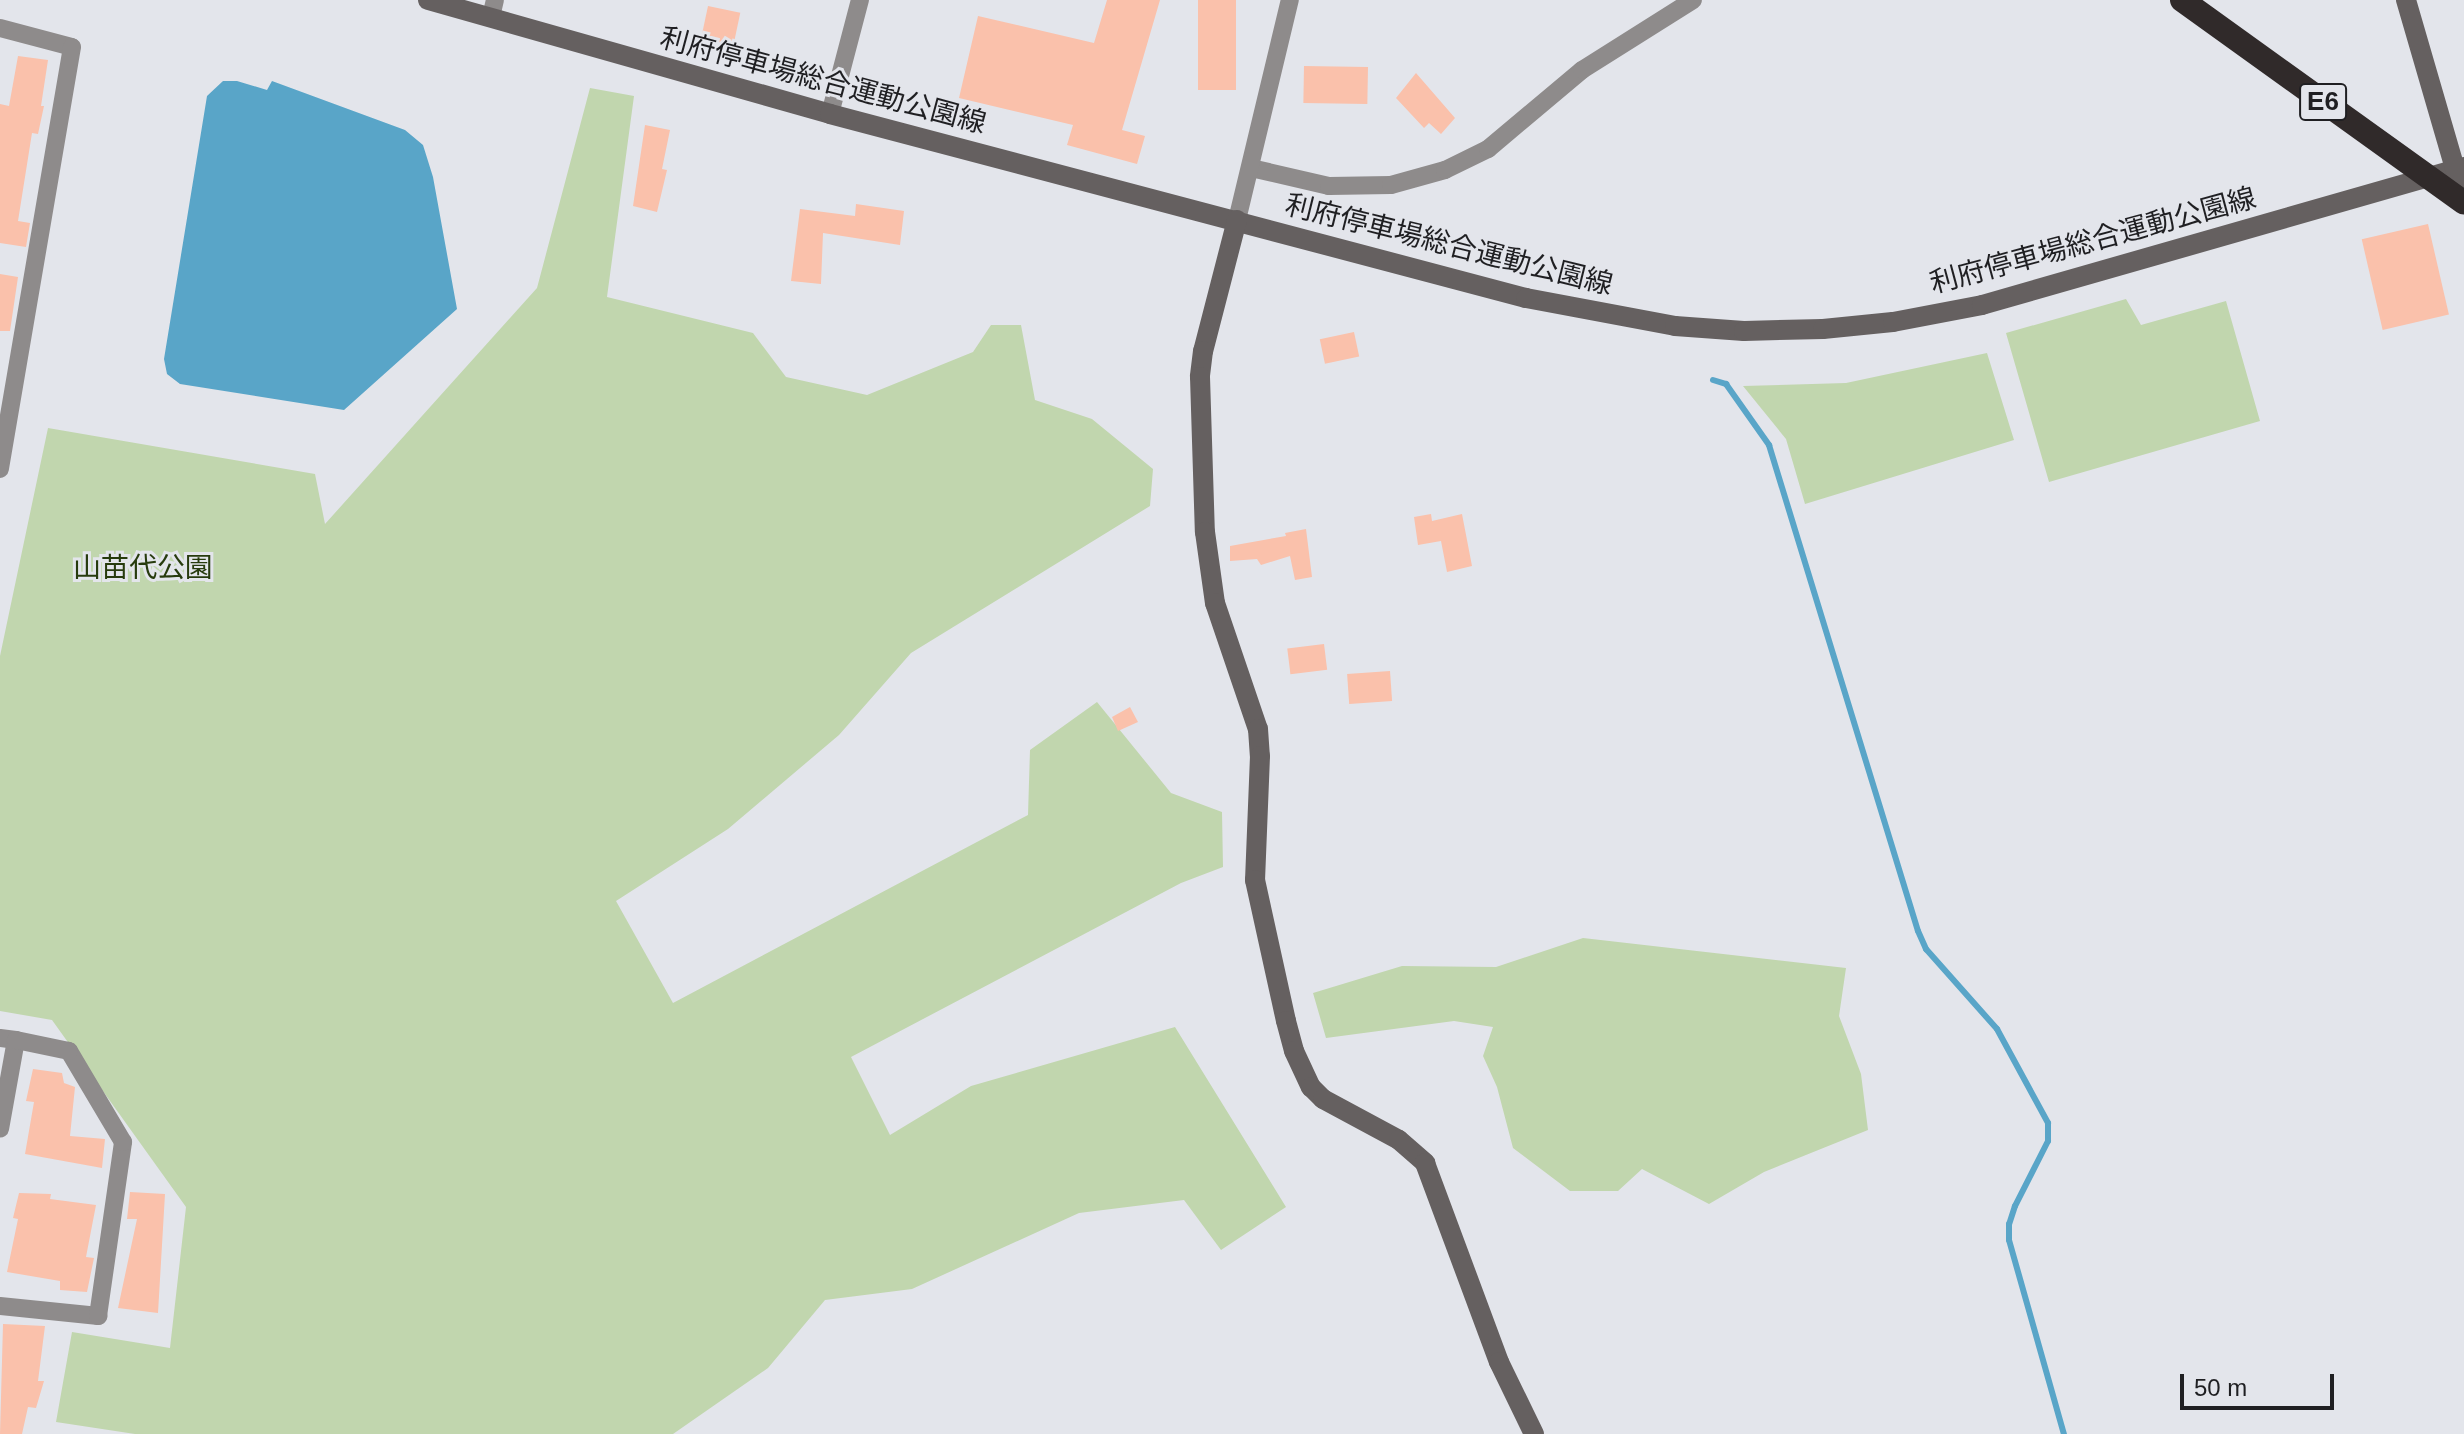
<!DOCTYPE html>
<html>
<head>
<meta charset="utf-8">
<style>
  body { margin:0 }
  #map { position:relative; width:2464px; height:1434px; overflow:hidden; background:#e3e5eb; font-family:Arial,"Noto Sans JP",sans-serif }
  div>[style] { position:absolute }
  .green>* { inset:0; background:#c1d6ae }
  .water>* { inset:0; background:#59a5c8 }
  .stream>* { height:6px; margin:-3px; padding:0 3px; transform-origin:3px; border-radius:3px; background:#59a5c8 }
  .building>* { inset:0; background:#fac1ab; transform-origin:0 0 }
  .street>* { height:18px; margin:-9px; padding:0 9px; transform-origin:9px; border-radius:9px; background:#8e8b8b }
  .secondary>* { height:20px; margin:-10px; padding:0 10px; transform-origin:10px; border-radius:10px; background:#656060 }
  .highway-bridge>* { height:24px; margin:-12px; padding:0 12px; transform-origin:12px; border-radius:12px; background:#302a2a }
  span { translate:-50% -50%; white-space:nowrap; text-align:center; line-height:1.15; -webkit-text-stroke:6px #e3e5eb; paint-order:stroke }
  .shield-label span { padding:2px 6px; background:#e3e5eb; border:2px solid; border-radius:6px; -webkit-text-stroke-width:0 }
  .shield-label { font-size:26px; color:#1f1f22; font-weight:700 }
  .street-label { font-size:28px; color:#1f1f22 }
  .park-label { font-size:28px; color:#273b0e }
  .scale { position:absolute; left:2180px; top:1374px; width:154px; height:36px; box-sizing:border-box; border:4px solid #1f1f22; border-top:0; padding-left:10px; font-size:24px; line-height:28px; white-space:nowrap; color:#1f1f22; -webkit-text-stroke:6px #e3e5eb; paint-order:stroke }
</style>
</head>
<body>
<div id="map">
  <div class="green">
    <div style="clip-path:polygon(590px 88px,634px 96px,607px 297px,753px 333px,786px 377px,867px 395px,973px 352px,991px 325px,1021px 325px,1035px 400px,1092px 419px,1153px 469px,1150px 506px,911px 653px,839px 735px,728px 829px,616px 901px,673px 1003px,1028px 815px,1030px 750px,1097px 702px,1171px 793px,1222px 812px,1223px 867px,1181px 883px,851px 1057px,890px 1135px,971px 1086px,1175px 1027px,1286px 1207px,1221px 1250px,1184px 1200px,1079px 1213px,912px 1289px,825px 1300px,768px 1368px,673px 1434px,135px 1434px,56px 1422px,72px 1332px,170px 1348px,186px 1207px,52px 1020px,0 1011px,0 656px,48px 428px,315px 474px,325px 524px,537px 288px)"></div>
    <div style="clip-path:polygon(2126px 299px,2141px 325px,2226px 301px,2260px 421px,2049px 482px,2006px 333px)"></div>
    <div style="clip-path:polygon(1987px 353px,2014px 440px,1805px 504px,1786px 439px,1743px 386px,1846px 383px)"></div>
    <div style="clip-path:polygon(1583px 938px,1846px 968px,1839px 1016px,1861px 1074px,1868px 1130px,1764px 1172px,1709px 1204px,1642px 1169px,1618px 1191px,1570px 1191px,1513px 1148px,1497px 1087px,1483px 1056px,1493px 1027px,1454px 1021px,1326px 1038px,1313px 993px,1402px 966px,1496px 967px)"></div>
  </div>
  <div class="water">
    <div style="clip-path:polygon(223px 81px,237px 81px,267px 90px,272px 81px,405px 130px,423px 145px,433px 177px,457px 309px,344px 410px,180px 384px,167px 374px,164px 359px,207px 96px)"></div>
  </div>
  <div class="stream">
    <div style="left:1713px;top:380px;width:14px;rotate:17deg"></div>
    <div style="left:1726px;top:384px;width:75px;rotate:54.8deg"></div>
    <div style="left:1769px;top:445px;width:508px;rotate:72.96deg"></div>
    <div style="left:1918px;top:931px;width:20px;rotate:66deg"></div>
    <div style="left:1926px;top:949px;width:107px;rotate:48.4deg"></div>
    <div style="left:1997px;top:1029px;width:107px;rotate:61.5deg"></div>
    <div style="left:2048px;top:1123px;width:18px;rotate:90deg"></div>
    <div style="left:2048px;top:1141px;width:73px;rotate:116.9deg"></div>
    <div style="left:2015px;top:1206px;width:19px;rotate:108deg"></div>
    <div style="left:2009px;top:1224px;width:16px;rotate:90deg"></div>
    <div style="left:2009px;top:1240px;width:202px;rotate:74.2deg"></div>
  </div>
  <div class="building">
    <div style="clip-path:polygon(1107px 0,1160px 0,1122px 130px,1145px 136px,1137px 164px,1067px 145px,1073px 125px,959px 98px,978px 16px,1094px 43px)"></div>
    <div style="left:1198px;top:0;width:38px;height:90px"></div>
    <div style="left:708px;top:6px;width:33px;height:33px;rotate:12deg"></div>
    <div style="clip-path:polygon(18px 56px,48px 60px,41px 106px,44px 106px,38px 134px,32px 133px,18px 221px,30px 223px,26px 247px,0 243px,0 104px,9px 106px)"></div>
    <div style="left:1304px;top:66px;width:64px;height:37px;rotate:1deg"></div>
    <div style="clip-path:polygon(1416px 73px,1455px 118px,1441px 134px,1429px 123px,1424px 128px,1396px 98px)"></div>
    <div style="clip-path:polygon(645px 125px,670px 130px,662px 169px,667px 170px,657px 212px,633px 206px)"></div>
    <div style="clip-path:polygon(856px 204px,904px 211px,900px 245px,823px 233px,821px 284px,791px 281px,800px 209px,855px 216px)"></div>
    <div style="left:2428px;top:224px;width:93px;height:68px;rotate:77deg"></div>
    <div style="clip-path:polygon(0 274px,18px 277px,10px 331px,0 331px)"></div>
    <div style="left:1354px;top:332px;width:25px;height:35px;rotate:78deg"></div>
    <div style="clip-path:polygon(1431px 514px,1432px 521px,1462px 514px,1472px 566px,1447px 572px,1441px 541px,1418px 545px,1414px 517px)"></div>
    <div style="clip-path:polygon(1306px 529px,1312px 577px,1295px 580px,1290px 556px,1261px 565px,1257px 559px,1230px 561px,1230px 546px,1286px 536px,1285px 533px)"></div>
    <div style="left:1324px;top:644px;width:26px;height:37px;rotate:83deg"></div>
    <div style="left:1390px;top:671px;width:30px;height:43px;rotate:86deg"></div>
    <div style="clip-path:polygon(1130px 707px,1138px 722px,1118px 731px,1112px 717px)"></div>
    <div style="clip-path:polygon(33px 1069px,62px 1073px,64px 1083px,75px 1087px,70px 1136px,105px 1139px,102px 1168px,25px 1154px,34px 1102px,26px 1101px)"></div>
    <div style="clip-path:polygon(130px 1192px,165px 1194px,158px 1313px,118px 1308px,137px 1219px,127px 1219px)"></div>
    <div style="clip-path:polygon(19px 1193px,51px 1194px,50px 1199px,96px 1205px,86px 1257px,94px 1258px,87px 1292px,60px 1290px,60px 1281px,7px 1272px,18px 1219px,13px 1218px)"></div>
    <div style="clip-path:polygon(3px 1324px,45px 1326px,38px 1381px,44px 1381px,36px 1408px,28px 1407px,22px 1434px,0 1434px)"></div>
  </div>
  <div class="street">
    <div style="left:491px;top:17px;width:17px;rotate:-77deg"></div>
    <div style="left:0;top:28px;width:74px;rotate:14.8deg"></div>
    <div style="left:72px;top:47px;width:428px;rotate:99.7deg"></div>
    <div style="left:830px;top:114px;width:118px;rotate:-75.3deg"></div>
    <div style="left:1251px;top:168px;width:80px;rotate:13deg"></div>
    <div style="left:1329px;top:186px;width:62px;rotate:-0.9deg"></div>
    <div style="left:1391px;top:185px;width:56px;rotate:-15.5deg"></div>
    <div style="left:1445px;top:170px;width:48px;rotate:-26deg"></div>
    <div style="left:1488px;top:149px;width:123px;rotate:-40deg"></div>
    <div style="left:1582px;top:70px;width:131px;rotate:-32.2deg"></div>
    <div style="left:1237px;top:220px;width:226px;rotate:-76.5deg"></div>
    <div style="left:0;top:1038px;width:16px;rotate:7deg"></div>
    <div style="left:16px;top:1040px;width:90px;rotate:100.2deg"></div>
    <div style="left:0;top:1306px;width:99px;rotate:5.8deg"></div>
    <div style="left:98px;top:1316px;width:176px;rotate:-81.8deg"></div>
    <div style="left:123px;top:1142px;width:106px;rotate:-120.7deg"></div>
    <div style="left:69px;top:1051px;width:54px;rotate:-168.3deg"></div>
  </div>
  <div class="secondary">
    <div style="left:428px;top:0;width:418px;rotate:15.8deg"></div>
    <div style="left:830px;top:114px;width:720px;rotate:14.81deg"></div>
    <div style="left:1526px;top:298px;width:152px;rotate:10.6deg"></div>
    <div style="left:1675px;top:326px;width:69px;rotate:4.1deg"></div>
    <div style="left:1744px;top:331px;width:79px;rotate:-1.5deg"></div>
    <div style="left:1823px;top:329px;width:70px;rotate:-5.7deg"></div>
    <div style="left:1893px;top:322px;width:91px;rotate:-10.8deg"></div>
    <div style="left:1982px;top:305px;width:501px;rotate:-15.98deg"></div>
    <div style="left:2406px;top:0;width:208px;rotate:73.8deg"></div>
    <div style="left:1237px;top:220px;width:135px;rotate:104.5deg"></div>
    <div style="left:1203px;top:351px;width:26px;rotate:97deg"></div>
    <div style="left:1200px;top:377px;width:155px;rotate:88.2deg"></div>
    <div style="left:1205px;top:532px;width:72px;rotate:82deg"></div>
    <div style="left:1215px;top:603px;width:133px;rotate:71.2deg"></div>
    <div style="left:1258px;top:729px;width:27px;rotate:86deg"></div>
    <div style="left:1260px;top:756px;width:124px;rotate:92.3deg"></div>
    <div style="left:1255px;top:880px;width:144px;rotate:77.6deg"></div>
    <div style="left:1286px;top:1021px;width:31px;rotate:75deg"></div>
    <div style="left:1294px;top:1051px;width:40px;rotate:65deg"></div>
    <div style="left:1311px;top:1087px;width:17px;rotate:45deg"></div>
    <div style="left:1323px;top:1099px;width:86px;rotate:28.3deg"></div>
    <div style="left:1399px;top:1140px;width:35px;rotate:41deg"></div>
    <div style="left:1425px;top:1163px;width:212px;rotate:69.6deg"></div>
    <div style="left:1499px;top:1362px;width:80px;rotate:64.1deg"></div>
  </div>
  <div class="highway-bridge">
    <div style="left:2182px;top:0;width:347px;rotate:35.7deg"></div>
  </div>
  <div class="shield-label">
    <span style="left:2323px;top:102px">E6</span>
  </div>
  <div class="street-label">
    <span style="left:823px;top:81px;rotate:15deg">利府停車場総合運動公園線</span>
    <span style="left:2093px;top:241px;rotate:-15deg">利府停車場総合運動公園線</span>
    <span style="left:1449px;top:245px;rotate:14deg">利府停車場総合運動公園線</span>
  </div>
  <div class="park-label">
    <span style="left:143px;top:568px">山苗代公園</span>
  </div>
  <div class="scale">50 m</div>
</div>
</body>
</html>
